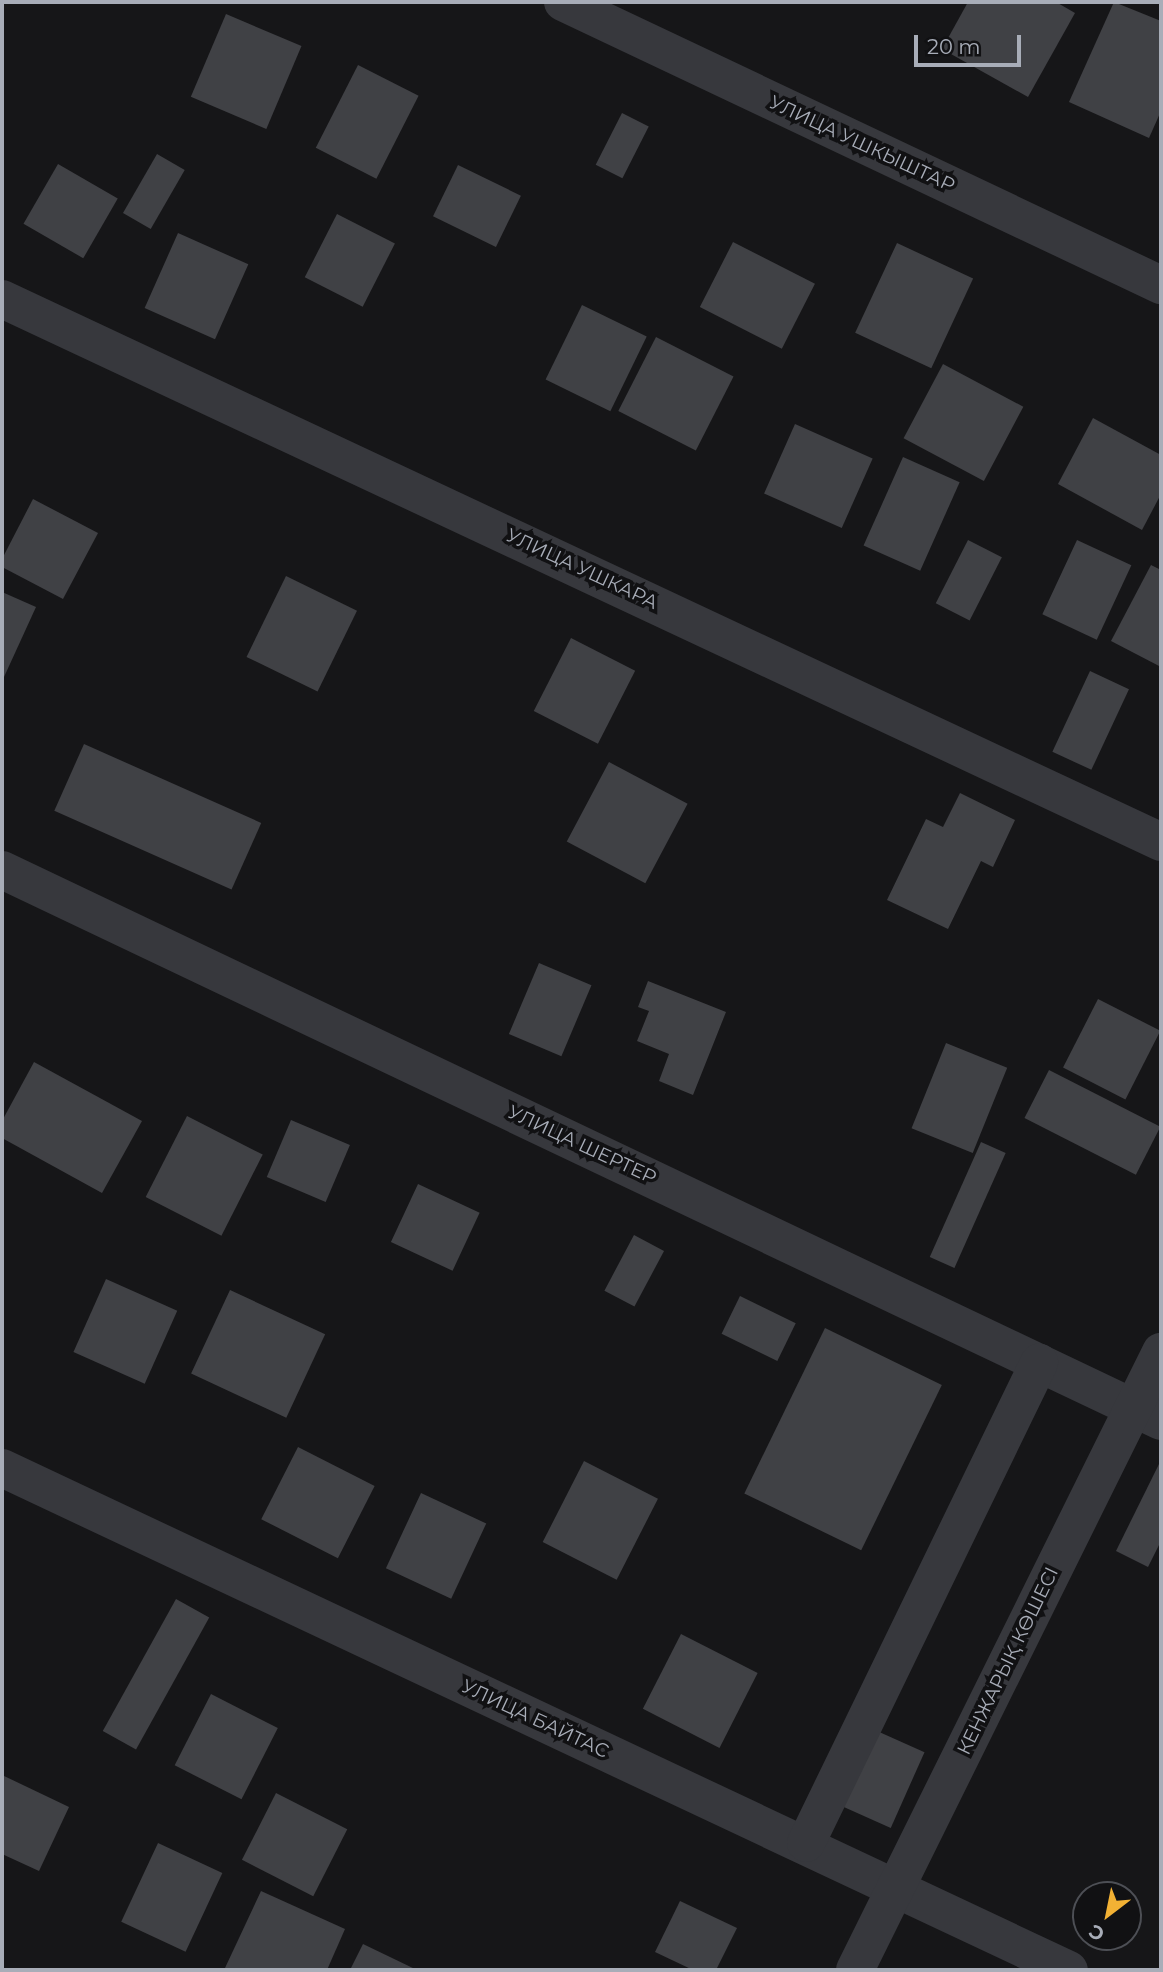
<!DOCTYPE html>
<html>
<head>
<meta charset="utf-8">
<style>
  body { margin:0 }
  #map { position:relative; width:1163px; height:1972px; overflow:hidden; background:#161618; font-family:Montserrat,sans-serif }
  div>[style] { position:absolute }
  .building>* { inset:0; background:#404145; transform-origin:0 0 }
  .minor>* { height:38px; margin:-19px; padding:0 19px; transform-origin:19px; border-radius:19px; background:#37383d }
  span { translate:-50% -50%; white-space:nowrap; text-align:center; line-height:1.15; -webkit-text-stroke:7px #111113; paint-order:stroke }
  .street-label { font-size:19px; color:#a8adb8 }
  .frame { position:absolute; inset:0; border:4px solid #a8adb8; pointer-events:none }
  .north { position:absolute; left:1072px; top:1881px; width:70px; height:70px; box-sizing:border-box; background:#111113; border:2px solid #4d4f55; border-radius:50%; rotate:212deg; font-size:19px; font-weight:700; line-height:28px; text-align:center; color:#a8adb8 }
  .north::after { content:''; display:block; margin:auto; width:24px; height:32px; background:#f2b134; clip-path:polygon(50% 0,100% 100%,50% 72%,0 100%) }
  .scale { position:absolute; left:914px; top:35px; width:107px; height:32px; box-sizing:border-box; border:4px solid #a8adb8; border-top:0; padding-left:9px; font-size:21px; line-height:24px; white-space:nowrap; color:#a8adb8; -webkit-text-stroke:5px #111113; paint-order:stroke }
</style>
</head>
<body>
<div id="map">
  <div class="building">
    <div style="clip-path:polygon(968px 2px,1056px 2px,1075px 13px,1028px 97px,942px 49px)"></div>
    <div style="clip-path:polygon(1114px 2px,1161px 21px,1161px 111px,1149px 138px,1069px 102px)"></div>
    <div style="left:226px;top:14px;width:82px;height:90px;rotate:23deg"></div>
    <div style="left:358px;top:65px;width:68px;height:93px;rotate:27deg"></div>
    <div style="left:622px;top:113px;width:30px;height:58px;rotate:27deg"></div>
    <div style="left:157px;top:154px;width:32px;height:68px;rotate:30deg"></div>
    <div style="left:58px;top:164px;width:69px;height:69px;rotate:30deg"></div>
    <div style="left:458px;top:165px;width:70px;height:57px;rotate:26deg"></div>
    <div style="left:337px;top:214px;width:65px;height:71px;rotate:27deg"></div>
    <div style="left:178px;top:233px;width:77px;height:82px;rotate:24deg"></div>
    <div style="left:733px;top:242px;width:92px;height:73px;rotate:27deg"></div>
    <div style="left:897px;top:243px;width:84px;height:99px;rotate:25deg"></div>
    <div style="left:582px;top:305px;width:72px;height:83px;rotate:26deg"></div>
    <div style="left:656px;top:337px;width:87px;height:83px;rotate:27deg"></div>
    <div style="left:943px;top:364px;width:91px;height:84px;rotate:28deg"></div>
    <div style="clip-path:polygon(1093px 418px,1161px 455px,1161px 494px,1142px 530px,1058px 484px)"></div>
    <div style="left:795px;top:424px;width:85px;height:76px;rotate:24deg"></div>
    <div style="left:903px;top:457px;width:62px;height:97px;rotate:24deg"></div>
    <div style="clip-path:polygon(33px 499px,98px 533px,63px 599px,2px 567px,2px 559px)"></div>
    <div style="left:968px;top:540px;width:38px;height:71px;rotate:27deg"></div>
    <div style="left:1077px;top:540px;width:60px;height:82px;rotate:25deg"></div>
    <div style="clip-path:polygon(1151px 565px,1161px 570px,1161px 667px,1111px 641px)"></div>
    <div style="left:286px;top:576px;width:79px;height:90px;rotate:26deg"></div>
    <div style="clip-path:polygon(2px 592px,36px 607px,4px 677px,2px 676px)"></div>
    <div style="left:571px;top:638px;width:72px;height:82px;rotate:27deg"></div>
    <div style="left:1090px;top:671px;width:43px;height:89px;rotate:25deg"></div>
    <div style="left:84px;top:744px;width:194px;height:73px;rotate:24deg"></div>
    <div style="left:609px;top:762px;width:89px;height:90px;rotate:28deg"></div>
    <div style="clip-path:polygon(960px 793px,1015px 820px,993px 867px,981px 861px,948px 929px,887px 900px,926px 819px,943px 827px)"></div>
    <div style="left:539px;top:963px;width:57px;height:77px;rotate:23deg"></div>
    <div style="clip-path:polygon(648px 981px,726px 1012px,693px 1095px,659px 1081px,669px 1054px,637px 1041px,649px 1011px,638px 1007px)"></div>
    <div style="left:1098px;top:999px;width:70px;height:77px;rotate:27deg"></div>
    <div style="left:946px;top:1043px;width:66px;height:92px;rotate:22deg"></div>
    <div style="clip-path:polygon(34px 1062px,142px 1121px,102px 1193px,2px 1138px,2px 1121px)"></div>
    <div style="left:1049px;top:1070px;width:125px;height:54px;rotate:27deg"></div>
    <div style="left:187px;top:1116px;width:85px;height:91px;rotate:27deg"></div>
    <div style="left:291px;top:1120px;width:64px;height:62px;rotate:23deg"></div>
    <div style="left:981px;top:1142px;width:27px;height:126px;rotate:24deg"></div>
    <div style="left:418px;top:1184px;width:68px;height:64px;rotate:25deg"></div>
    <div style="left:634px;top:1235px;width:34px;height:63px;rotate:28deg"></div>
    <div style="left:106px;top:1279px;width:78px;height:80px;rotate:24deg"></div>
    <div style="left:230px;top:1290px;width:105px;height:92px;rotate:25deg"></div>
    <div style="left:740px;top:1296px;width:62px;height:42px;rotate:26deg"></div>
    <div style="left:825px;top:1328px;width:130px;height:184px;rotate:26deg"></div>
    <div style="left:298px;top:1447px;width:86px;height:81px;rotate:27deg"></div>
    <div style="clip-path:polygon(1161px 1460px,1161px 1541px,1148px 1567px,1116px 1551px)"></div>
    <div style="left:584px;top:1461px;width:83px;height:91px;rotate:27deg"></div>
    <div style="left:421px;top:1493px;width:72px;height:83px;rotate:25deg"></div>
    <div style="left:176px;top:1599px;width:38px;height:151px;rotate:29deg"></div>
    <div style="left:681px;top:1634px;width:86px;height:84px;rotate:27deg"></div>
    <div style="left:211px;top:1694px;width:75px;height:80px;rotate:27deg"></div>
    <div style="left:877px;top:1731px;width:52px;height:83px;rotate:24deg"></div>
    <div style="clip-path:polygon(2px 1775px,69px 1807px,39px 1871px,2px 1854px)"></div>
    <div style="left:276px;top:1793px;width:80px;height:75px;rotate:27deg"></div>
    <div style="left:158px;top:1843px;width:71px;height:87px;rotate:25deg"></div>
    <div style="clip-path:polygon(261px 1891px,345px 1929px,327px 1970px,225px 1968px)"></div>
    <div style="clip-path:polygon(680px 1901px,737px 1928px,716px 1970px,693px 1970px,655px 1952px)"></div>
    <div style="clip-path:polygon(363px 1944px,417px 1970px,350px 1970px)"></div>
  </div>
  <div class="minor">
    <div style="left:563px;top:2px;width:662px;rotate:25.33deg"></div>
    <div style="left:2px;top:299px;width:1280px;rotate:25.1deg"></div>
    <div style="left:2px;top:870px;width:1283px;rotate:25.43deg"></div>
    <div style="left:2px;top:1468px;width:1179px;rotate:25.2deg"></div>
    <div style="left:806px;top:1843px;width:534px;rotate:-64.11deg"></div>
    <div style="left:855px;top:1970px;width:690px;rotate:-63.66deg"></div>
  </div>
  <div class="street-label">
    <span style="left:862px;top:144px;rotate:25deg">УЛИЦА УШКЫШТАР</span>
    <span style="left:582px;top:569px;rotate:25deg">УЛИЦА УШКАРА</span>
    <span style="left:582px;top:1145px;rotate:25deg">УЛИЦА ШЕРТЕР</span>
    <span style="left:1008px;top:1661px;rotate:-64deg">КЕНЖАРЫҚ КӨШЕСІ</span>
    <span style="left:535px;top:1719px;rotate:25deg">УЛИЦА БАЙТАС</span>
  </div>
  <div class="frame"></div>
  <div class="north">С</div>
  <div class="scale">20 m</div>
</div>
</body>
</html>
